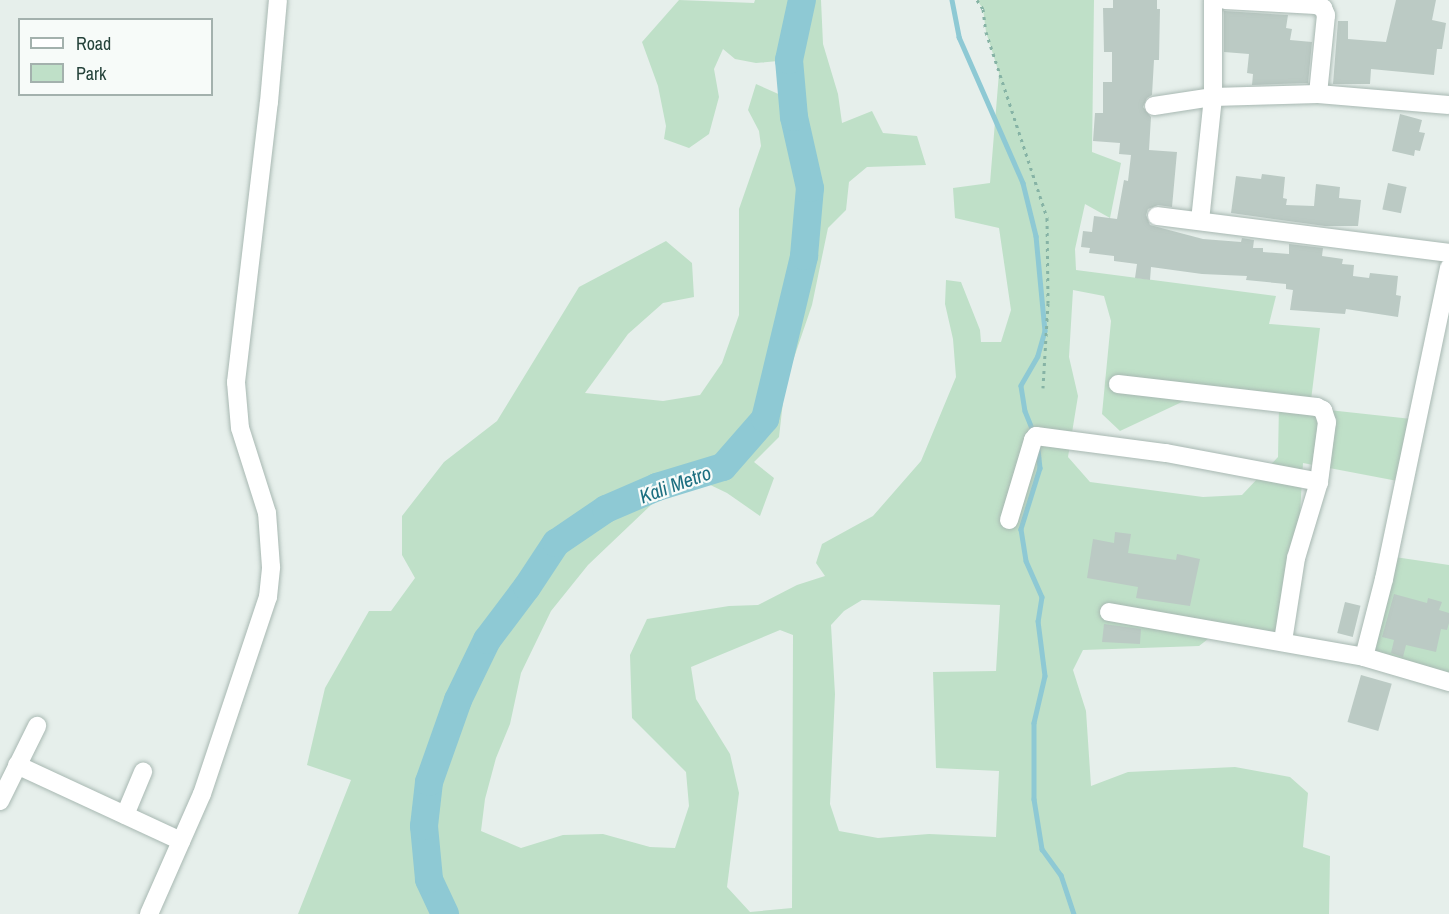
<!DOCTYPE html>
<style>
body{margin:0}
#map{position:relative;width:1449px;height:914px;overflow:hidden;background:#e6efeb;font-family:"Archivo Narrow",sans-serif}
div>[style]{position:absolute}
.green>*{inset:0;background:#bfe0c8}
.stream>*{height:4.5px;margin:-2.25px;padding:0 2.25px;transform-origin:2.25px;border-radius:2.25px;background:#8ec9d4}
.river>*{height:28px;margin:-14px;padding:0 14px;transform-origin:14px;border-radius:14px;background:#8ec9d4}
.building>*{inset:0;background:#bbcac4;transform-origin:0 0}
.path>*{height:3px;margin-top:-1.5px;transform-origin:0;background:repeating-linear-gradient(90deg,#86b3a5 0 3px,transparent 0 7.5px)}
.roads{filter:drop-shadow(0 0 2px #a8b8b2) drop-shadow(0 0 2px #a8b8b2)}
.minor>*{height:18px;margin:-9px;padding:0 9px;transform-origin:9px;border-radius:9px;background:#fff}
span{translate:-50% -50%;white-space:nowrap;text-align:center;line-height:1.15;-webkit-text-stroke:4.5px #f7fbf9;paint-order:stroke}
.water-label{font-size:20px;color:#1c6f80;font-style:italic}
.legend{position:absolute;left:18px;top:18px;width:195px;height:78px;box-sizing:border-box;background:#f7fbf9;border:2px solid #a3b1ad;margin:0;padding:8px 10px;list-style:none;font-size:18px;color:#24423a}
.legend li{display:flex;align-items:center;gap:12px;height:30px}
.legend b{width:30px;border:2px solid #a3b1ad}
</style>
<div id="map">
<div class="green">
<div style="clip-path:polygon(evenodd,679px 0,754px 3px,755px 0,821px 0,823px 44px,838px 94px,842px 123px,872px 111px,883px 133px,917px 136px,926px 165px,867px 167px,849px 182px,846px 210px,828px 228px,812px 305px,785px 384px,779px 437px,754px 462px,774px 478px,760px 516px,727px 493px,702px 481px,672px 485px,588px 565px,551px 611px,521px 673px,510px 724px,496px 758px,485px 799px,481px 831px,521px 848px,563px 835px,603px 834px,650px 847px,675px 848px,689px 806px,686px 772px,632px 718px,630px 655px,647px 619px,729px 606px,758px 605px,797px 585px,825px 576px,816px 563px,822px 544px,873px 516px,921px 461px,956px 377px,953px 339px,945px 304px,946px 280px,961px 282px,980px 330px,981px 342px,1001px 342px,1011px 310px,999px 228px,955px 218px,953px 188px,990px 183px,999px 73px,986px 32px,983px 9px,977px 0,1094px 0,1092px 152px,1121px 163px,1110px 218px,1085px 204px,1075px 249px,1076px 270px,1276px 296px,1269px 324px,1320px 328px,1310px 408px,1421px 420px,1408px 483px,1303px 463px,1300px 514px,1276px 646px,1217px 632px,1199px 646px,1083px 650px,1073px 670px,1086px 711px,1091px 786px,1128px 772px,1235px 767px,1290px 777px,1308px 793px,1303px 847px,1330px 856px,1329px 914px,298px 914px,351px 780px,307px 765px,325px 688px,369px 611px,391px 611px,415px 578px,402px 555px,402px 516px,444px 462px,497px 421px,579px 287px,666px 241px,692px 263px,694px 297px,663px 303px,628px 334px,585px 393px,663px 401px,700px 395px,722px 363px,739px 315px,739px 209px,761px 146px,759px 131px,748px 110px,756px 84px,792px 100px,789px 60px,756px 63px,735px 59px,723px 49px,714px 69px,719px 97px,709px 134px,689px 148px,664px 139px,666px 126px,658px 86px,642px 42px,679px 0,1073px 290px,1104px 296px,1111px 321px,1102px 414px,1120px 431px,1184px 401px,1279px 404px,1278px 457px,1242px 495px,1203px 497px,1090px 482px,1068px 457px,1078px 396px,1069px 357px,1073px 290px,679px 0,862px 600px,1000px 605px,996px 671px,933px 672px,936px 768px,999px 771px,996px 837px,929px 834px,878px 838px,839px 831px,830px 804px,835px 694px,831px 625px,844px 611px,862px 600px,679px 0,780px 630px,793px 635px,792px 908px,750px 912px,727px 887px,739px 793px,730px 754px,696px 699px,691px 667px,780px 630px)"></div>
<div style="clip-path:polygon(1388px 556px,1449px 565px,1449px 688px,1365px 665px)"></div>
</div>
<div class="stream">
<div style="left:952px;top:0;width:38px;rotate:79deg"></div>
<div style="left:959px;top:37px;width:159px;rotate:66.3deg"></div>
<div style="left:1023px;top:183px;width:55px;rotate:76.2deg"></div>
<div style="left:1036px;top:236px;width:95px;rotate:84.6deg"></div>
<div style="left:1045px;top:331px;width:26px;rotate:106deg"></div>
<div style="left:1038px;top:356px;width:34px;rotate:120deg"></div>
<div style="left:1021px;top:386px;width:25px;rotate:81deg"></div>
<div style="left:1025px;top:411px;width:24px;rotate:68deg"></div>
<div style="left:1038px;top:449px;width:19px;rotate:84deg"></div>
<div style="left:1040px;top:468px;width:64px;rotate:107.3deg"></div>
<div style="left:1021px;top:529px;width:32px;rotate:81deg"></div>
<div style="left:1026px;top:561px;width:39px;rotate:66deg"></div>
<div style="left:1042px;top:597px;width:24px;rotate:99deg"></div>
<div style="left:1038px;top:621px;width:55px;rotate:82.7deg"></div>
<div style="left:1045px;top:676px;width:48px;rotate:103.2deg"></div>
<div style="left:1034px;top:723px;width:76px;rotate:90deg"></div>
<div style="left:1034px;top:799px;width:51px;rotate:80.9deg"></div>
<div style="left:1042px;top:849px;width:32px;rotate:54deg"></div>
<div style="left:1061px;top:875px;width:41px;rotate:71.6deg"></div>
</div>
<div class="river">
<div style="left:445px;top:914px;width:38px;rotate:-115deg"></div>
<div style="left:429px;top:879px;width:53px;rotate:-95.4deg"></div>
<div style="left:424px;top:826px;width:44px;rotate:-83.5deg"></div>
<div style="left:429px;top:782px;width:87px;rotate:-70.5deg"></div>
<div style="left:458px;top:700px;width:67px;rotate:-64.2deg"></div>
<div style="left:487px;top:640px;width:66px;rotate:-53deg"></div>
<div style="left:527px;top:587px;width:53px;rotate:-56.6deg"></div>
<div style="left:556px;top:543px;width:60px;rotate:-34.2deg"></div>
<div style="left:606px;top:509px;width:56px;rotate:-23.3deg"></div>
<div style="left:657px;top:487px;width:69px;rotate:-16.9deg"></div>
<div style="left:723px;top:467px;width:64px;rotate:-48.8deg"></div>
<div style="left:765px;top:419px;width:168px;rotate:-76.5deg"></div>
<div style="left:804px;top:256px;width:68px;rotate:-85deg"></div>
<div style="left:810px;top:188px;width:73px;rotate:-102.7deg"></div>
<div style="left:794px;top:117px;width:57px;rotate:-95deg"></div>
<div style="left:789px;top:60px;width:61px;rotate:-77.8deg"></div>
</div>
<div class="building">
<div style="clip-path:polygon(1113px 0,1157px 0,1157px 9px,1160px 9px,1159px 60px,1154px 60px,1152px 95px,1147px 98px,1143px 107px,1151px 117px,1149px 150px,1177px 152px,1172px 207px,1158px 205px,1148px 209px,1146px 215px,1150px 225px,1203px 239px,1241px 242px,1242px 238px,1254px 240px,1253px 248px,1263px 248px,1263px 252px,1289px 254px,1289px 244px,1323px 248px,1322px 256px,1343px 259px,1342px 264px,1354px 265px,1353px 276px,1369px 278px,1370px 273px,1398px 276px,1396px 295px,1401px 296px,1398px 317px,1346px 309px,1345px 314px,1290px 310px,1293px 290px,1286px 289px,1286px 284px,1246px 280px,1247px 276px,1202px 274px,1151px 267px,1150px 280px,1135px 278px,1137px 264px,1114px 261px,1114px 256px,1089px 253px,1090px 248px,1081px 247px,1083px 231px,1092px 232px,1094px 216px,1117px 219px,1124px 180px,1128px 181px,1131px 155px,1119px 154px,1120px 143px,1093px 141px,1095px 113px,1103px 113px,1103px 82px,1112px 82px,1112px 52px,1104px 52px,1103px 8px,1113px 8px)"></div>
<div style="clip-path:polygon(1396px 0,1436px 0,1432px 20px,1446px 23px,1442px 49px,1437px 49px,1434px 75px,1371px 69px,1370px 84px,1333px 84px,1338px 21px,1348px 21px,1348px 39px,1386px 42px)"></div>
<div style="clip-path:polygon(1224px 11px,1288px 15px,1286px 28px,1292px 29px,1290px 40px,1312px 42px,1308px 83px,1252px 85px,1253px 74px,1247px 73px,1249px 54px,1224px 52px)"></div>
<div style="clip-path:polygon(1400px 114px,1422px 120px,1419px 132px,1425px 133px,1420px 151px,1415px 150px,1414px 156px,1392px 151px)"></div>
<div style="clip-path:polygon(1262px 174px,1285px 177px,1283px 198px,1287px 199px,1286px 205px,1314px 206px,1316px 184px,1340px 187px,1339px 198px,1361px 200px,1358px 226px,1325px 226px,1231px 213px,1236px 176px,1261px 179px)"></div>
<div style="left:1388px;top:183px;width:19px;height:27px;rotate:12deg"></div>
<div style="clip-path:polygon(1115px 532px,1131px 534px,1128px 553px,1176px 560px,1177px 554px,1200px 559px,1190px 606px,1136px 598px,1138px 587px,1087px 578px,1093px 539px,1114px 543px)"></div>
<div style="clip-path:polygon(1394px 594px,1427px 603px,1428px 598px,1442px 602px,1439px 610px,1449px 613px,1449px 623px,1447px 630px,1441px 629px,1436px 652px,1406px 645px,1403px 657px,1391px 653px,1394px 640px,1382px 637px)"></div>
<div style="left:1345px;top:602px;width:16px;height:32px;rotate:14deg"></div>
<div style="clip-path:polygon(1104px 624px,1141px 629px,1140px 644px,1102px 642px)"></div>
<div style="left:1361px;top:675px;width:32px;height:49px;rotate:16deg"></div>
</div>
<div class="path">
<div style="left:977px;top:0;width:11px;rotate:56deg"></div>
<div style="left:983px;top:9px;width:23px;rotate:83deg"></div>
<div style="left:986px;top:32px;width:196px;rotate:71.8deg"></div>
<div style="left:1047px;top:218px;width:85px;rotate:89.3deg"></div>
<div style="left:1048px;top:303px;width:85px;rotate:93.4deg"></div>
</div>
<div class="roads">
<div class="minor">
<div style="left:1225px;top:0;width:91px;rotate:3.1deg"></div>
<div style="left:1316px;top:5px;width:8px;rotate:23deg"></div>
<div style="left:1323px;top:8px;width:8px;rotate:67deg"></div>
<div style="left:1326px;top:15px;width:79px;rotate:95.8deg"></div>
<div style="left:1154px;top:106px;width:60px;rotate:-8.7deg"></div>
<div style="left:1213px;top:97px;width:105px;rotate:-1.6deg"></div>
<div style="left:1318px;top:94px;width:131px;rotate:4.8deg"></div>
<div style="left:1157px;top:216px;width:294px;rotate:7.2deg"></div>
<div style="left:1200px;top:221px;width:125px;rotate:-84deg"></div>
<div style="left:1213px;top:97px;width:97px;rotate:-90deg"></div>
<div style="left:1118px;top:384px;width:200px;rotate:6.6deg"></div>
<div style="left:1317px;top:407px;width:7px;rotate:27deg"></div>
<div style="left:1323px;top:410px;width:13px;rotate:72deg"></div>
<div style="left:1327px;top:422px;width:61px;rotate:97.6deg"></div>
<div style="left:1009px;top:520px;width:84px;rotate:-73.3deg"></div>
<div style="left:1033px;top:440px;width:5px;rotate:-53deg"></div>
<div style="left:1036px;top:436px;width:131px;rotate:7.5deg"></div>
<div style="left:1166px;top:453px;width:156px;rotate:10.7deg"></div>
<div style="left:1319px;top:482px;width:79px;rotate:106.8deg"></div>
<div style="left:1296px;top:558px;width:84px;rotate:98.9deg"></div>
<div style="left:1109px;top:612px;width:259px;rotate:10deg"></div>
<div style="left:1364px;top:657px;width:89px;rotate:16.4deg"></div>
<div style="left:1364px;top:657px;width:81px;rotate:-75.6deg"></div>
<div style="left:1384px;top:579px;width:318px;rotate:-78.2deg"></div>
<div style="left:17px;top:765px;width:181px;rotate:24.9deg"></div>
<div style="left:0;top:801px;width:84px;rotate:-63.7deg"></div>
<div style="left:125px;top:815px;width:47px;rotate:-67.3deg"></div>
<div style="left:149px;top:914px;width:131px;rotate:-66.2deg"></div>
<div style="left:202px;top:794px;width:208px;rotate:-71.5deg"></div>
<div style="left:268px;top:597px;width:30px;rotate:-84deg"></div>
<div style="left:271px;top:567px;width:54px;rotate:-94.2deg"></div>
<div style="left:267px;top:513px;width:89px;rotate:-107.6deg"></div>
<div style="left:240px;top:428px;width:46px;rotate:-95deg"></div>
<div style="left:236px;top:382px;width:282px;rotate:-83.3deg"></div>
<div style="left:269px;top:102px;width:102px;rotate:-85deg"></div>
</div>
</div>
<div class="water-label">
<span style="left:675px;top:484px;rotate:-20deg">Kali Metro</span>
</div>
<ul class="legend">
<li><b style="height:8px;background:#fff"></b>Road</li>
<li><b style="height:16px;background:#bfe0c8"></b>Park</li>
</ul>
</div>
